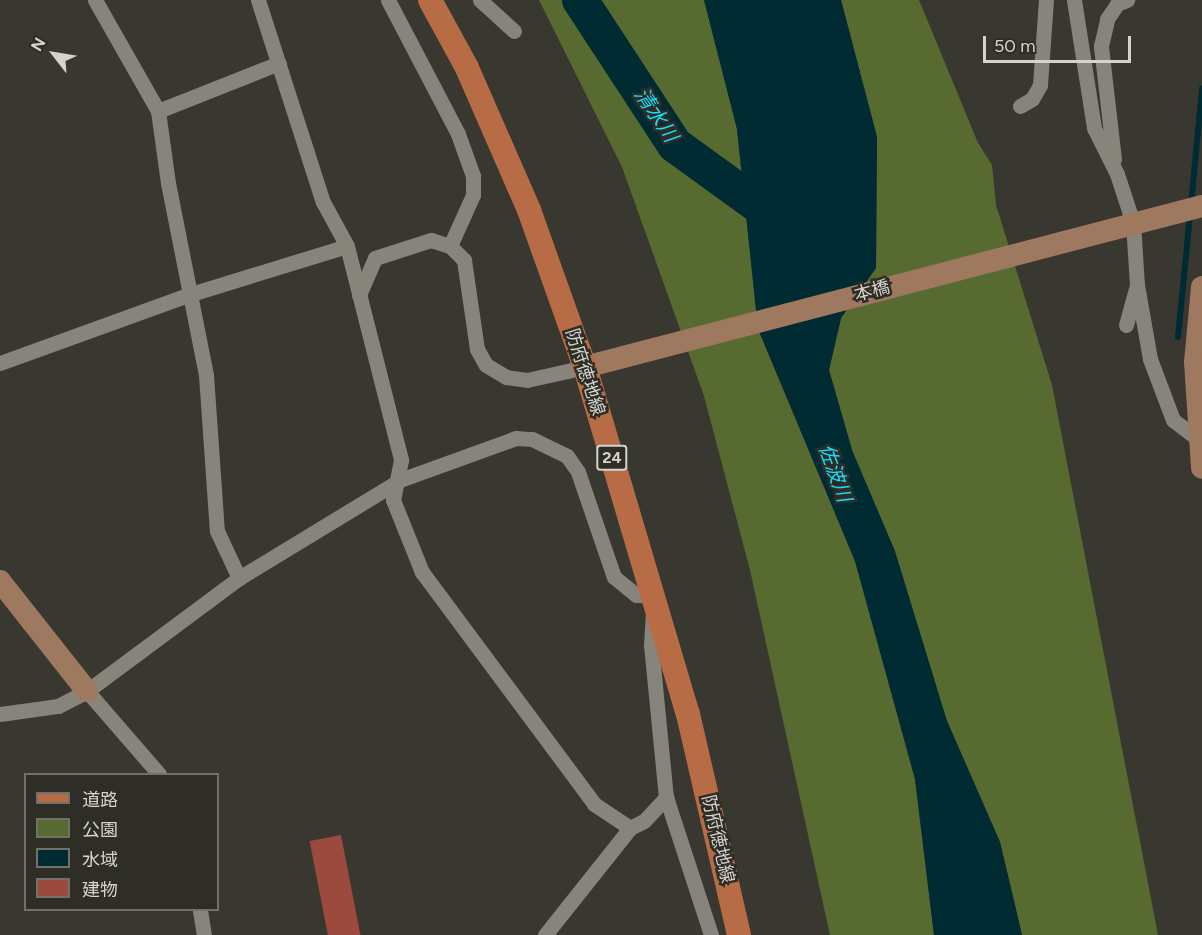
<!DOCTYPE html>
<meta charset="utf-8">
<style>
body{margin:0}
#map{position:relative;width:1202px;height:935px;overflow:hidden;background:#393830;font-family:Figtree,"Noto Sans JP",sans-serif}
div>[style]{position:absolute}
.green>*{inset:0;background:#576b31}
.water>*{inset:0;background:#012b32}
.stream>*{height:6px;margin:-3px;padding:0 3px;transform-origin:3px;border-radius:3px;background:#012b32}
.river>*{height:36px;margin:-18px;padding:0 18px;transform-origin:18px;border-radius:18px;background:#012b32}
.building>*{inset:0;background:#9c493e;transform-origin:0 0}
.street>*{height:15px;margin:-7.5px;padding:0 7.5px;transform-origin:7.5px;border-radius:7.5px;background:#86847b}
.secondary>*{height:22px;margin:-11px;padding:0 11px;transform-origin:11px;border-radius:11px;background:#9f7860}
.primary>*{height:24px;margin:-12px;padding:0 12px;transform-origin:12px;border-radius:12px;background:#b76c45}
span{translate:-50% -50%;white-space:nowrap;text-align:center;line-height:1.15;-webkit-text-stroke:5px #2f2e26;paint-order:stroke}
.shield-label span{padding:2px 4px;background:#2f2e26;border:2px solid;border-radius:4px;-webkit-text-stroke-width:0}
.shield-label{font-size:16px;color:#d4d3ce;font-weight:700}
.street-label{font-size:18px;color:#d4d3ce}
.water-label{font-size:20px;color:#14ddfd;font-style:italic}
.legend{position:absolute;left:24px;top:773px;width:195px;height:138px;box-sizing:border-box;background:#2f2e26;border:2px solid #717069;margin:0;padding:8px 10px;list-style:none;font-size:18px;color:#d4d3ce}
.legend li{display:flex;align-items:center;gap:12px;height:30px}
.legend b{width:30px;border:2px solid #717069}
.north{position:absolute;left:24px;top:24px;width:60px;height:60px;-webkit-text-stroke:4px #2f2e26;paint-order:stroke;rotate:301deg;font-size:16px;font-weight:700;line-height:24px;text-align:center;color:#d4d3ce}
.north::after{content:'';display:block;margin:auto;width:21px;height:27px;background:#d4d3ce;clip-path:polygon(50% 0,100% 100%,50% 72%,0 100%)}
.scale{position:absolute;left:983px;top:36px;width:148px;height:27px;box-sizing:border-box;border:3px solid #d4d3ce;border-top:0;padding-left:8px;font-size:18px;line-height:21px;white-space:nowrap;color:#d4d3ce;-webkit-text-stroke:4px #2f2e26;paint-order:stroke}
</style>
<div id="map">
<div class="green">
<div style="clip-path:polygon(539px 0,704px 0,737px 129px,758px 329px,855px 561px,915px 779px,934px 935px,830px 935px,750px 570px,704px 396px,622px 167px)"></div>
<div style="clip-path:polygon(841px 0,919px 0,978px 143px,992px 165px,996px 205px,1052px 385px,1158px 935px,1022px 935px,1000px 842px,947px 721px,852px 450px,829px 370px,841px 318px,876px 268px,877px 137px)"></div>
</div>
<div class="water">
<div style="clip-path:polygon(704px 0,841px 0,877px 137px,876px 268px,841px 318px,829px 370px,852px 450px,895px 551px,947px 721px,1000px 842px,1022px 935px,934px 935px,915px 779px,855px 561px,758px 329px,737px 129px)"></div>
</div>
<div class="stream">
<div style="left:1191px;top:205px;width:117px;rotate:-84.6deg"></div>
<div style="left:1178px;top:337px;width:123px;rotate:-84.4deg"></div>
</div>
<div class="river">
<div style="left:580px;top:0;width:173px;rotate:56.8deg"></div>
<div style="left:675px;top:145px;width:135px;rotate:35.9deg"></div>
</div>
<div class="building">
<div style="left:341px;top:835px;width:102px;height:32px;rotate:79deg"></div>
</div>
<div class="street">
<div style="left:95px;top:0;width:128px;rotate:60.4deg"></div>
<div style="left:158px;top:111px;width:73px;rotate:82.1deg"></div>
<div style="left:168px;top:183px;width:196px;rotate:78.8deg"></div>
<div style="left:206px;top:375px;width:156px;rotate:86deg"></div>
<div style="left:217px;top:531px;width:52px;rotate:64.9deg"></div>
<div style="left:258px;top:0;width:212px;rotate:72.2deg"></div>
<div style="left:323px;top:202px;width:50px;rotate:61.4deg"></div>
<div style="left:347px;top:246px;width:221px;rotate:75.8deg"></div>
<div style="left:401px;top:460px;width:41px;rotate:101.3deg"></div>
<div style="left:393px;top:500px;width:78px;rotate:68.1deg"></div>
<div style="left:422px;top:572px;width:289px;rotate:53.4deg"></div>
<div style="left:594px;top:804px;width:43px;rotate:33.7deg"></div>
<div style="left:388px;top:0;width:151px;rotate:62.4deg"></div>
<div style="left:458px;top:134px;width:45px;rotate:70.3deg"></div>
<div style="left:473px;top:176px;width:19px;rotate:90deg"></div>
<div style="left:473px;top:195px;width:56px;rotate:114.3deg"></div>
<div style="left:480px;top:0;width:46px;rotate:42.4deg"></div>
<div style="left:1074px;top:0;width:130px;rotate:81.1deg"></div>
<div style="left:1094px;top:128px;width:51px;rotate:63.4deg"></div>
<div style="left:1117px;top:174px;width:52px;rotate:71.9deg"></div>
<div style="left:1133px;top:223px;width:62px;rotate:86.3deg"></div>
<div style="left:1137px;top:285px;width:75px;rotate:80deg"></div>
<div style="left:1150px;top:359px;width:65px;rotate:69.3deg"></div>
<div style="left:1173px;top:420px;width:31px;rotate:37deg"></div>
<div style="left:1198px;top:439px;width:6px;rotate:-51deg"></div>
<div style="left:1020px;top:106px;width:14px;rotate:-30deg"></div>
<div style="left:1032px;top:99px;width:16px;rotate:-60deg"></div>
<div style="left:1040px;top:85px;width:85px;rotate:-86deg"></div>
<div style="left:158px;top:111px;width:130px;rotate:-21.6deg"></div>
<div style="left:1114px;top:159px;width:114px;rotate:-96.6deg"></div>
<div style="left:1101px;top:46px;width:28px;rotate:-77deg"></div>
<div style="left:1107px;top:19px;width:18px;rotate:-56deg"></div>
<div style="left:1117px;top:4px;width:11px;rotate:-22deg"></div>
<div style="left:359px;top:295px;width:40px;rotate:-66.6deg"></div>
<div style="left:375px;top:258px;width:59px;rotate:-17.8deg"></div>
<div style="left:431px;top:240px;width:20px;rotate:18deg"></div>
<div style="left:450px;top:246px;width:20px;rotate:45deg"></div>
<div style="left:464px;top:260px;width:90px;rotate:81.7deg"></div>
<div style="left:477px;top:349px;width:18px;rotate:61deg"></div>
<div style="left:486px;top:365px;width:23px;rotate:31deg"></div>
<div style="left:506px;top:377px;width:21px;rotate:8deg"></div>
<div style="left:527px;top:380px;width:59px;rotate:-12.6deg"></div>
<div style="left:1126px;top:325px;width:41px;rotate:-74.6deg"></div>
<div style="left:0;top:363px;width:203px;rotate:-19.9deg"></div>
<div style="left:191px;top:294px;width:163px;rotate:-17.1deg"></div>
<div style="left:87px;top:691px;width:110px;rotate:49.1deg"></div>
<div style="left:0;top:714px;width:59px;rotate:-7.9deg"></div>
<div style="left:58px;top:706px;width:33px;rotate:-27deg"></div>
<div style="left:87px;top:691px;width:189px;rotate:-36.6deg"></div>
<div style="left:239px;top:578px;width:188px;rotate:-31.3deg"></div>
<div style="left:400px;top:480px;width:123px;rotate:-19.9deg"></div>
<div style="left:516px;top:438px;width:16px;rotate:4deg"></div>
<div style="left:532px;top:439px;width:39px;rotate:26deg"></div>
<div style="left:567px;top:456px;width:19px;rotate:55deg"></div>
<div style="left:578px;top:472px;width:111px;rotate:71.1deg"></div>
<div style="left:614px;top:577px;width:28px;rotate:39deg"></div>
<div style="left:636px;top:595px;width:18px"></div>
<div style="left:654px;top:595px;width:50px;rotate:93.4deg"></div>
<div style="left:651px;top:645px;width:153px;rotate:84.4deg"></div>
<div style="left:666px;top:797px;width:145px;rotate:71.9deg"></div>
<div style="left:200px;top:910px;width:25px;rotate:81deg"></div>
<div style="left:545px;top:935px;width:137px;rotate:-51.5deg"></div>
<div style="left:630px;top:828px;width:16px;rotate:-27deg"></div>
<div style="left:644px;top:821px;width:33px;rotate:-47deg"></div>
</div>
<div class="secondary">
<div style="left:1202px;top:287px;width:75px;rotate:95.3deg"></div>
<div style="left:1195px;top:362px;width:106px;rotate:86.2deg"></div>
<div style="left:585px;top:367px;width:638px;rotate:-14.62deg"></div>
<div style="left:0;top:581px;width:140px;rotate:51.7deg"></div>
</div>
<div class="primary">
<div style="left:430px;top:0;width:77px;rotate:61.4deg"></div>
<div style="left:467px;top:68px;width:155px;rotate:66.4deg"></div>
<div style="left:529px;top:210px;width:167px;rotate:70.4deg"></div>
<div style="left:585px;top:367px;width:362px;rotate:73.5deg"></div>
<div style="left:688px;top:714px;width:227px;rotate:77deg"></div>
</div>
<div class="shield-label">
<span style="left:612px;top:458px">24</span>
</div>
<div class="street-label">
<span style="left:872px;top:291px;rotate:-15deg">本橋</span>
<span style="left:585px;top:372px;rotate:72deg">防府徳地線</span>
<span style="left:718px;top:839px;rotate:77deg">防府徳地線</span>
</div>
<div class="water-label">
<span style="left:656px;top:115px;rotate:56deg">清水川</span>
<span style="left:835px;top:473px;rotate:70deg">佐波川</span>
</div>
<ul class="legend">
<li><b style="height:8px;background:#b76c45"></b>道路</li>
<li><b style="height:16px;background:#576b31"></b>公園</li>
<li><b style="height:16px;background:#012b32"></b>水域</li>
<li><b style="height:16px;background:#9c493e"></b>建物</li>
</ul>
<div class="north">N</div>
<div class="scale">50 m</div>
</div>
